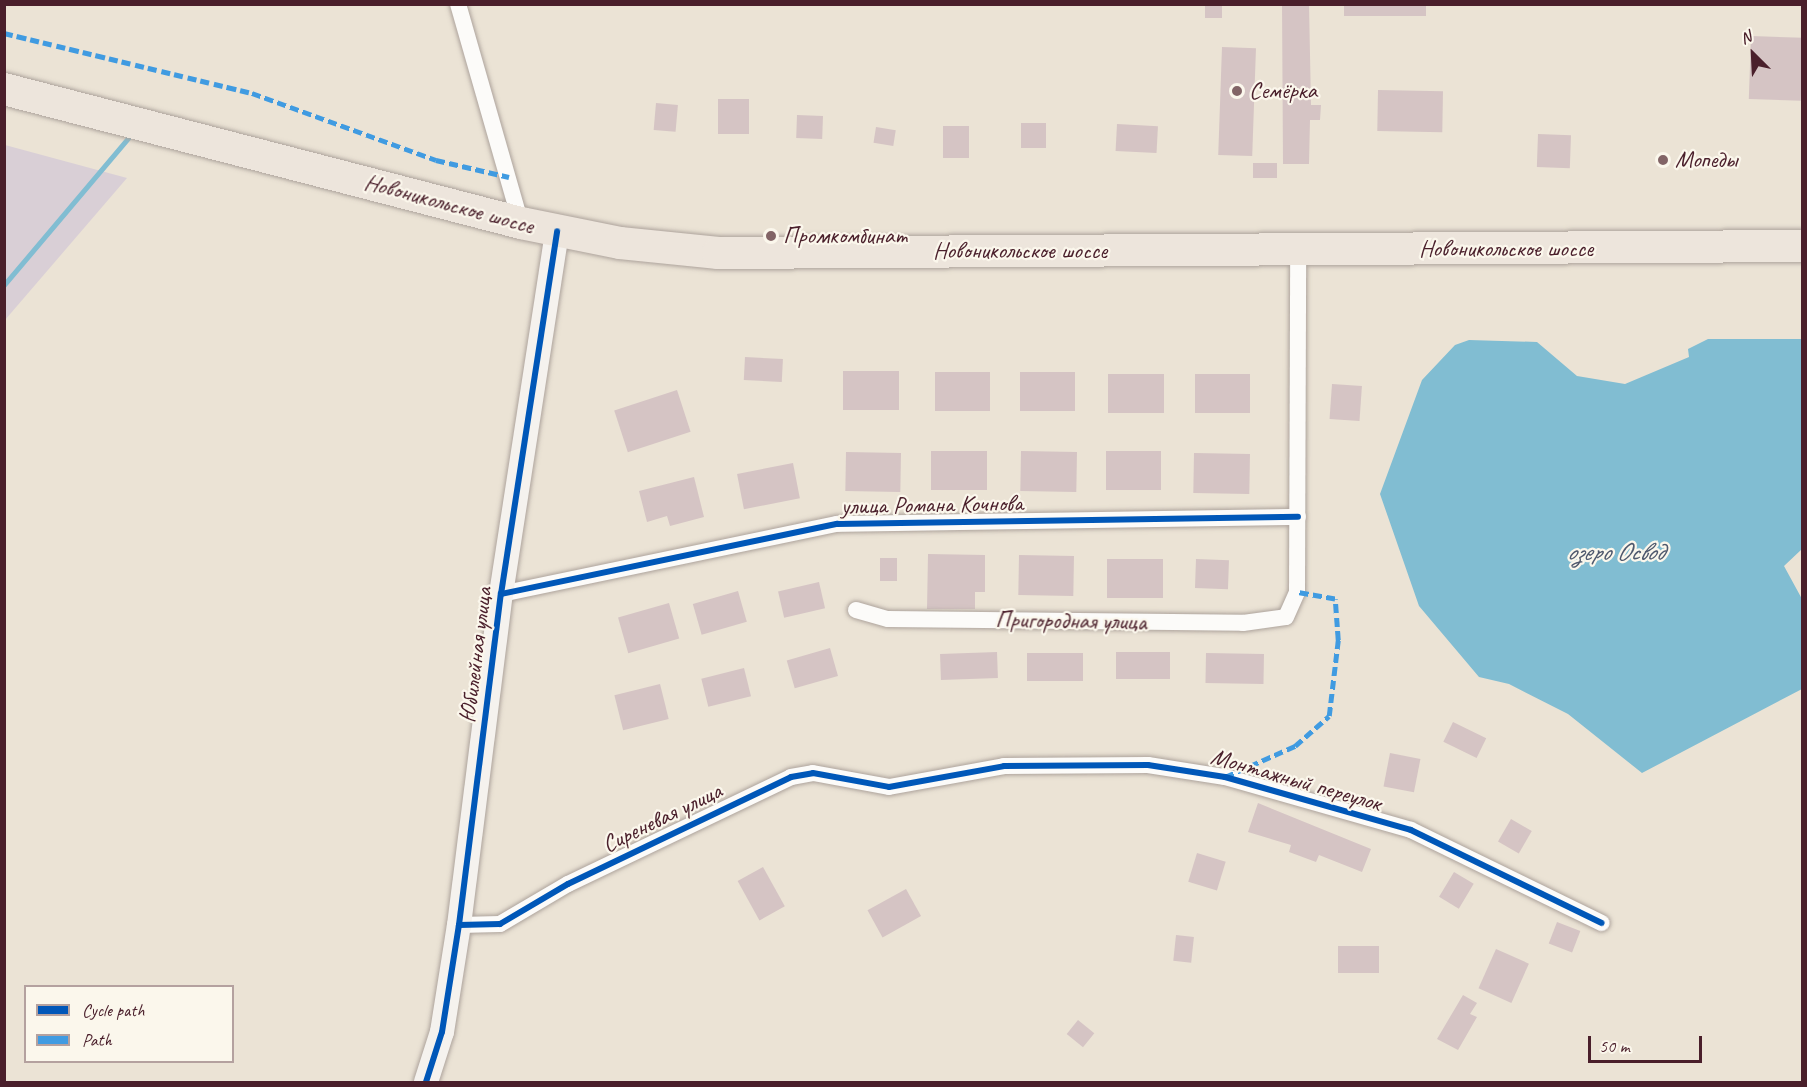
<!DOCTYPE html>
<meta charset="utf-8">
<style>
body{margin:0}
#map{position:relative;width:1807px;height:1087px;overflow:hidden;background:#ebe3d5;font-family:Caveat,sans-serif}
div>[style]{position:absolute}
.industrial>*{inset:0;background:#d9cfd6}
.water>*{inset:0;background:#81bdd2}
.stream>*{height:4.5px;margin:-2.25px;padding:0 2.25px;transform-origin:2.25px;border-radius:2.25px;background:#81bdd2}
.building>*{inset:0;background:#d5c4c4;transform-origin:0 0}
.roads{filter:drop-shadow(0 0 2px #ada39c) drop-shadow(0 0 2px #ada39c)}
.street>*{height:16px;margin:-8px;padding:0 8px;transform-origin:8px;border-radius:8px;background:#fcfbf9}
.secondary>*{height:24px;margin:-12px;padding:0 12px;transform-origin:12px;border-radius:12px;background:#f5f2ee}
.highway>*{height:32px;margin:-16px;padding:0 16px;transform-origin:16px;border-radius:16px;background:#ede5dc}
.quiet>*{height:4.5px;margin-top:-2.25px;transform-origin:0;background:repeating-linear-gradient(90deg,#409be1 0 9px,transparent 0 13.5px)}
.cycleway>*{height:6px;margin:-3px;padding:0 3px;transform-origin:3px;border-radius:3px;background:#0057b8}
.dots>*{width:16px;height:16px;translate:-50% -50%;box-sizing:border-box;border:3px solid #fbf7ec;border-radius:50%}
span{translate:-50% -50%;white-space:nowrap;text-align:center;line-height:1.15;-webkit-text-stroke:4.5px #fbf7ec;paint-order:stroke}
.poi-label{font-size:24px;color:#4a1f2b}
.left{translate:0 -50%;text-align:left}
.street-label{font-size:24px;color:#4a1f2b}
.water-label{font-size:26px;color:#4e586d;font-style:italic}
.frame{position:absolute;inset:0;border:6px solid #4a1f2b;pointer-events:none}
.legend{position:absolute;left:24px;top:985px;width:210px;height:78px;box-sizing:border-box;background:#fbf7ec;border:2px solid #b4a19f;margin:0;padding:8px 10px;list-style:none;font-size:18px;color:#4a1f2b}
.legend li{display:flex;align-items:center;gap:12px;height:30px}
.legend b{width:30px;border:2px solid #b4a19f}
.north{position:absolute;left:1723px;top:24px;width:60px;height:60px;-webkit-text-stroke:4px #fbf7ec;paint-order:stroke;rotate:336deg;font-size:16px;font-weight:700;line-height:24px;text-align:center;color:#4a1f2b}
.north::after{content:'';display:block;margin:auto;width:21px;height:27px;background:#4a1f2b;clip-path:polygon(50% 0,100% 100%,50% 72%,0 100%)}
.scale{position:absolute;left:1588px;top:1036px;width:114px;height:27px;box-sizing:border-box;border:3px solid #4a1f2b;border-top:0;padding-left:8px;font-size:18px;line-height:21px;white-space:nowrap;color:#4a1f2b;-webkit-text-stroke:4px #fbf7ec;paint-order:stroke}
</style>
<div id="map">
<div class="industrial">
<div style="clip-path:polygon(5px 145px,127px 178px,5px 320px,4px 145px)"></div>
</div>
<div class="water">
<div style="clip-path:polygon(1708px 339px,1802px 339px,1802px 549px,1784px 566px,1802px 599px,1802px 689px,1642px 773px,1568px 714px,1509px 684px,1479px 677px,1419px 606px,1380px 494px,1422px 380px,1455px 345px,1469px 340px,1537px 342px,1577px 376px,1625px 384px,1689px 357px,1688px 349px)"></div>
</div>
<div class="stream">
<div style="left:4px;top:285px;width:194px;rotate:-49.8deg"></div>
</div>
<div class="building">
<div style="left:1205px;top:4px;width:17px;height:14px"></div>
<div style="clip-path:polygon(1282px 4px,1309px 4px,1311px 105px,1321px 105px,1320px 120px,1310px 120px,1309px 164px,1283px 164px)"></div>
<div style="left:1344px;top:4px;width:82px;height:12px"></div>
<div style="left:1751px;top:36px;width:52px;height:63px;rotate:2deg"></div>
<div style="left:1222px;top:47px;width:34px;height:108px;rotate:2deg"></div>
<div style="left:1378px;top:90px;width:65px;height:41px;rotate:1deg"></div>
<div style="left:718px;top:99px;width:31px;height:35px"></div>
<div style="left:656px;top:103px;width:22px;height:27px;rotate:5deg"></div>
<div style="left:797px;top:115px;width:26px;height:23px;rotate:2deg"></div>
<div style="left:1021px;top:123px;width:25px;height:25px"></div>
<div style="left:1117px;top:124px;width:41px;height:27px;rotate:3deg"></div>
<div style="left:943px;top:126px;width:26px;height:32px"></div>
<div style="left:876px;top:127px;width:20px;height:16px;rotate:9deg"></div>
<div style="left:1538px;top:134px;width:33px;height:33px;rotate:2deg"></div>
<div style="left:1277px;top:163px;width:15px;height:24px;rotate:90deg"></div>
<div style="left:745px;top:357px;width:38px;height:23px;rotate:3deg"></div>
<div style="left:843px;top:371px;width:56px;height:39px"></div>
<div style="left:935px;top:372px;width:55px;height:39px"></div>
<div style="left:1020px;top:372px;width:55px;height:39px"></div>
<div style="left:1108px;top:374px;width:56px;height:39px"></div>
<div style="left:1195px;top:374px;width:55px;height:39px"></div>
<div style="left:1332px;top:384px;width:30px;height:35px;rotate:4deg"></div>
<div style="left:677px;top:390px;width:44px;height:66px;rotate:72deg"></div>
<div style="left:931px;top:451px;width:56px;height:39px"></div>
<div style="left:1021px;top:451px;width:56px;height:40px;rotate:1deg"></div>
<div style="left:1106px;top:451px;width:55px;height:39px"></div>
<div style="left:846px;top:452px;width:55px;height:39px;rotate:1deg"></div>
<div style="left:1194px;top:453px;width:56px;height:40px;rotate:1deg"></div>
<div style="left:793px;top:463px;width:36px;height:57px;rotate:79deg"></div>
<div style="clip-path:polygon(694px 477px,704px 517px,670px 526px,667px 516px,647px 522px,639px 491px)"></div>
<div style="clip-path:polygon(928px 554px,985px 555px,985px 592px,975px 592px,975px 609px,927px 609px)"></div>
<div style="left:1019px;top:555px;width:55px;height:40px;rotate:1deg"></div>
<div style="left:880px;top:558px;width:17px;height:23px"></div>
<div style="left:1107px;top:559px;width:56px;height:39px"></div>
<div style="left:1196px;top:559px;width:33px;height:29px;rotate:2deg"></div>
<div style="left:819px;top:582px;width:27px;height:42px;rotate:77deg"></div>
<div style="left:738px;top:591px;width:32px;height:47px;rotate:74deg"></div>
<div style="left:669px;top:603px;width:37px;height:53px;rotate:74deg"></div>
<div style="left:830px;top:648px;width:29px;height:45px;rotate:74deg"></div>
<div style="left:997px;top:652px;width:26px;height:57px;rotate:88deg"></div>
<div style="left:1170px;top:652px;width:27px;height:54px;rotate:90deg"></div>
<div style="left:1083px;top:653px;width:28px;height:56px;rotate:90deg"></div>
<div style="left:1206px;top:653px;width:58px;height:30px;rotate:1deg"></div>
<div style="left:744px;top:668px;width:29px;height:44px;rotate:76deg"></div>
<div style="left:660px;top:684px;width:36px;height:47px;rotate:76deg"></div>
<div style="left:1453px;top:722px;width:37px;height:22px;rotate:26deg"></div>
<div style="left:1390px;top:753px;width:31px;height:34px;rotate:11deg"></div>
<div style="clip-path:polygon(1258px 803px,1371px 849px,1362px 872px,1319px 855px,1316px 862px,1289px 852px,1291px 845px,1248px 832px)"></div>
<div style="left:1511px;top:819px;width:24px;height:26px;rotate:30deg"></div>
<div style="left:1197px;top:853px;width:30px;height:30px;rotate:17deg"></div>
<div style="left:763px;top:867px;width:45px;height:29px;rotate:61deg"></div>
<div style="left:1454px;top:872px;width:23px;height:29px;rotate:31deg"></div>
<div style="left:906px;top:889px;width:31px;height:44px;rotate:61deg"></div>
<div style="left:1557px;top:922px;width:25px;height:23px;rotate:21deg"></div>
<div style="left:1176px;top:935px;width:18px;height:26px;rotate:6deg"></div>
<div style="left:1338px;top:946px;width:41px;height:27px"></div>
<div style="left:1496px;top:949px;width:36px;height:43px;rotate:24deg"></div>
<div style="clip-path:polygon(1463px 995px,1477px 1003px,1470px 1014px,1477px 1017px,1458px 1050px,1437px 1039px)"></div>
<div style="left:1078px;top:1020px;width:21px;height:18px;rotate:39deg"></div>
</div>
<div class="roads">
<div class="street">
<div style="left:458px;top:4px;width:228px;rotate:74deg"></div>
<div style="left:501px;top:594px;width:343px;rotate:-11.8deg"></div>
<div style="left:837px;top:524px;width:461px;rotate:-0.9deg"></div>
<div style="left:856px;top:610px;width:33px;rotate:16deg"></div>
<div style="left:888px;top:619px;width:355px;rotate:0.6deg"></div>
<div style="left:1243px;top:623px;width:43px;rotate:-7.9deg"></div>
<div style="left:1286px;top:617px;width:27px;rotate:-66deg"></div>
<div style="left:1297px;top:592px;width:342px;rotate:-89.8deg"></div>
<div style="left:459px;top:925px;width:41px;rotate:-1.4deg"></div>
<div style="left:500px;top:924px;width:79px;rotate:-30.5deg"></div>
<div style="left:568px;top:884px;width:247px;rotate:-25.6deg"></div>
<div style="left:791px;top:777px;width:22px;rotate:-10deg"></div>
<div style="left:813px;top:773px;width:77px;rotate:10.4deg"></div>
<div style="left:889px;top:787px;width:117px;rotate:-10.3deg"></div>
<div style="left:1004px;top:766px;width:144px;rotate:-0.4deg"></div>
<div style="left:1148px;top:765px;width:78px;rotate:8.9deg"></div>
<div style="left:1225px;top:777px;width:193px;rotate:15.9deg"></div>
<div style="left:1411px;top:830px;width:212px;rotate:26deg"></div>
</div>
<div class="secondary">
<div style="left:426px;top:1082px;width:52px;rotate:-72.3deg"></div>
<div style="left:442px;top:1032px;width:108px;rotate:-81deg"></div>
<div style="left:459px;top:925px;width:334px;rotate:-82.8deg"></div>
<div style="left:501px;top:594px;width:367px;rotate:-81.2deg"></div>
</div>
<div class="highway">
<div style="left:4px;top:89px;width:534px;rotate:14.53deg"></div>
<div style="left:521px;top:223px;width:101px;rotate:11.4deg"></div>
<div style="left:620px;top:243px;width:99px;rotate:5.8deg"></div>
<div style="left:718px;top:253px;width:1084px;rotate:-0.37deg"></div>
</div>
</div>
<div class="quiet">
<div style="left:4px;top:33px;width:255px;rotate:13.6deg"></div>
<div style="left:252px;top:93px;width:196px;rotate:20deg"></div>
<div style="left:436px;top:160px;width:75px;rotate:13.1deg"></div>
<div style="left:1225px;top:777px;width:77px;rotate:-23.9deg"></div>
<div style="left:1295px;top:746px;width:45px;rotate:-41.4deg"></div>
<div style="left:1329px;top:716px;width:77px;rotate:-83.2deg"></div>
<div style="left:1338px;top:640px;width:41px;rotate:-94.2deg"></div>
<div style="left:1335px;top:599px;width:39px;rotate:-170deg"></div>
</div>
<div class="cycleway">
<div style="left:501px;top:594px;width:343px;rotate:-11.8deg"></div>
<div style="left:837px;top:524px;width:461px;rotate:-0.9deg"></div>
<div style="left:459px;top:925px;width:41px;rotate:-1.4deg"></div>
<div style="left:500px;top:924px;width:79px;rotate:-30.5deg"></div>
<div style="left:568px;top:884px;width:247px;rotate:-25.6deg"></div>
<div style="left:791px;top:777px;width:22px;rotate:-10deg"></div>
<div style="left:813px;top:773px;width:77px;rotate:10.4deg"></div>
<div style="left:889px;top:787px;width:117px;rotate:-10.3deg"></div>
<div style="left:1004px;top:766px;width:144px;rotate:-0.4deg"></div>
<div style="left:1148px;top:765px;width:78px;rotate:8.9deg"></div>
<div style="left:1225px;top:777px;width:193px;rotate:15.9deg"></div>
<div style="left:1411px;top:830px;width:212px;rotate:26deg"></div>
<div style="left:426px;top:1082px;width:52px;rotate:-72.3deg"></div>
<div style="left:442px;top:1032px;width:108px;rotate:-81deg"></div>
<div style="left:459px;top:925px;width:334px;rotate:-82.8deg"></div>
<div style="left:501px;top:594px;width:367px;rotate:-81.2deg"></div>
</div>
<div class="dots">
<div style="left:1237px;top:91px;background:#826466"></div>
<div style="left:1663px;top:160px;background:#826466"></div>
<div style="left:771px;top:236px;background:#826466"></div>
</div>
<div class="poi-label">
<span class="left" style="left:1249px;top:91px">Семёрка</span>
<span class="left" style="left:1675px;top:160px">Мопеды</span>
<span class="left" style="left:783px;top:236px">Промкомбинат</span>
</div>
<div class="street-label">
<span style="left:449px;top:204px;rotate:15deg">Новоникольское шоссе</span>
<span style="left:1506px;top:249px">Новоникольское шоссе</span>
<span style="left:1020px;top:251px">Новоникольское шоссе</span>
<span style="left:932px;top:505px;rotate:-1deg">улица Романа Кочнова</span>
<span style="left:1071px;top:621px;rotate:1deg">Пригородная улица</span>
<span style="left:476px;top:655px;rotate:-83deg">Юбилейная улица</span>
<span style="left:1296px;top:780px;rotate:16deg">Монтажный переулок</span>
<span style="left:662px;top:818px;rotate:-26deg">Сиреневая улица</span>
</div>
<div class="water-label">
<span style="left:1615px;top:552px">озеро Освод</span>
</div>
<div class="frame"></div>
<ul class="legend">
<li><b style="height:8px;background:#0057b8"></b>Cycle path</li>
<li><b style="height:8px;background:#409be1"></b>Path</li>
</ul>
<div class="north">N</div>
<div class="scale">50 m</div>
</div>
